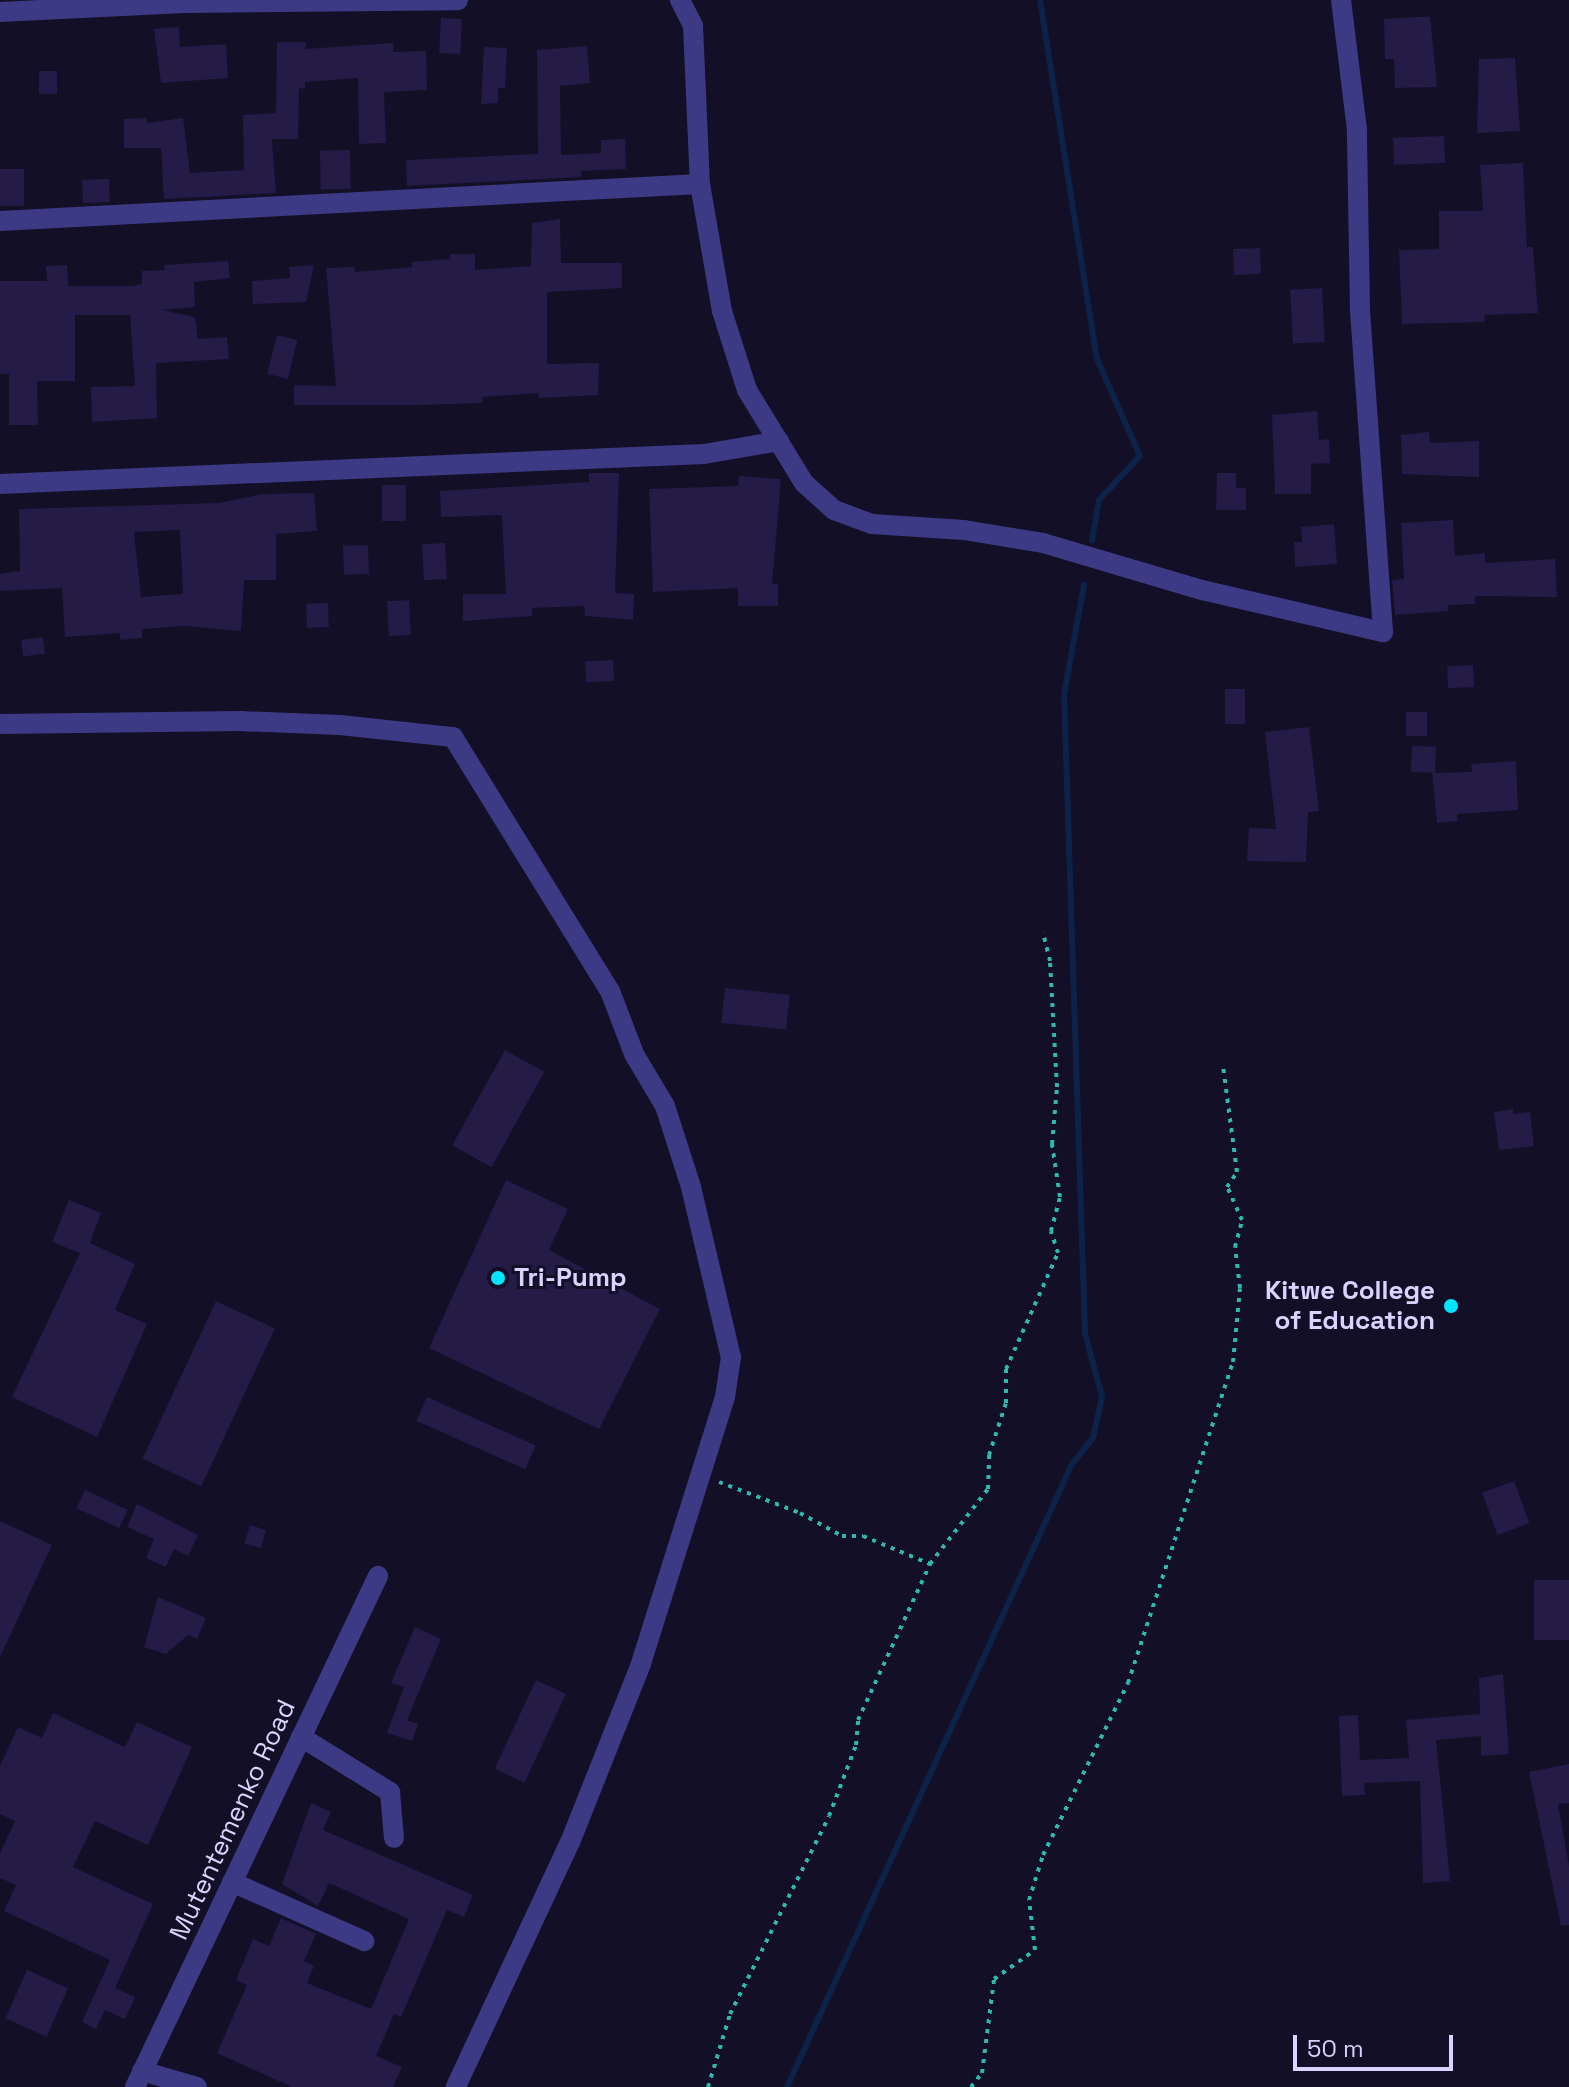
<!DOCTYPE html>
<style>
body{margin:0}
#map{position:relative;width:1569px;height:2087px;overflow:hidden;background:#130f26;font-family:"Space Grotesk",sans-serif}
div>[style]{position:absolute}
.stream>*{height:6px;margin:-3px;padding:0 3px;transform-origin:3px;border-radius:3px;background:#0c2248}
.building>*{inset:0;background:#241b47;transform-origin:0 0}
.path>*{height:4px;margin-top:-2px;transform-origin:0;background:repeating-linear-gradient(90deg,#2fb8b0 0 4px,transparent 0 10px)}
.minor>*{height:20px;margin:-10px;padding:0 10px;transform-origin:10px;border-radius:10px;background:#3d3a85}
.dots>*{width:22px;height:22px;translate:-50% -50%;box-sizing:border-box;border:4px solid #130f26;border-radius:50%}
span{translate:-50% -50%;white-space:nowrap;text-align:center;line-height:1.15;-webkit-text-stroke:6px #130f26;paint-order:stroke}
.poi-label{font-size:26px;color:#d9d4ff;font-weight:700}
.left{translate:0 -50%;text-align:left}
.right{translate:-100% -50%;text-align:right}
.street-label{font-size:26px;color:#d9d4ff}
.scale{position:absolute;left:1293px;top:2035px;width:160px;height:36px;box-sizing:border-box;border:4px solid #d9d4ff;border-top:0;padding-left:10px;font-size:24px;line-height:28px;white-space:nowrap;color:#d9d4ff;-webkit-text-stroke:6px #130f26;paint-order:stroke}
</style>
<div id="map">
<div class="stream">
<div style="left:1040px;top:0;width:363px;rotate:81deg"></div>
<div style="left:1097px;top:359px;width:106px;rotate:66.1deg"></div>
<div style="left:1140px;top:456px;width:60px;rotate:133deg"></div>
<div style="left:1099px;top:500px;width:41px;rotate:99.9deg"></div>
<div style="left:787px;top:2087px;width:685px;rotate:-65.42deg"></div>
<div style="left:1072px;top:1464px;width:33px;rotate:-51deg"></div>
<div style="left:1093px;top:1438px;width:42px;rotate:-77.6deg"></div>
<div style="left:1102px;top:1397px;width:66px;rotate:-104.9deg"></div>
<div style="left:1085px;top:1333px;width:639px;rotate:-91.88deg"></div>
<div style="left:1064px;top:694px;width:111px;rotate:-79.6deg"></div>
</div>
<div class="building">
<div style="clip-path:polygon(1417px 17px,1430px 17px,1437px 87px,1395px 88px,1394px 59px,1385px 59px,1384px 19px)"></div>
<div style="left:441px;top:18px;width:21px;height:35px;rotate:3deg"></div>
<div style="clip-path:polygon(179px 27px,180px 47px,226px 44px,228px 78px,161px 83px,154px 29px)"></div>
<div style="clip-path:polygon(277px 42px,306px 42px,305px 49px,393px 43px,393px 52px,426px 51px,427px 90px,384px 92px,386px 143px,359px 144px,358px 78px,305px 82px,305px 89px,299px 88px,298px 139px,272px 139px,276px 193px,164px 199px,161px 148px,124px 148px,124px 119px,147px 118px,147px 123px,183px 118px,190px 173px,244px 170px,243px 115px,276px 113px)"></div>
<div style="clip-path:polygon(587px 46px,590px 83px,560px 86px,561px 155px,601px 153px,601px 140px,625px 139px,626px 169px,581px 171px,581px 177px,407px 186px,406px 160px,538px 154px,537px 50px)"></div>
<div style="clip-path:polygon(484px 47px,507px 48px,505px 88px,498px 88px,498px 103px,481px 104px)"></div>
<div style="clip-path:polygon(1515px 58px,1520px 131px,1477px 133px,1479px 59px)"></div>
<div style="left:39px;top:71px;width:18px;height:23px"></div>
<div style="left:1444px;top:136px;width:27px;height:51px;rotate:88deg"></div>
<div style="left:350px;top:150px;width:39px;height:30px;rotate:89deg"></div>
<div style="clip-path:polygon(1523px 163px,1527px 247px,1533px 247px,1538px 313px,1484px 315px,1485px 322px,1402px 324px,1399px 250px,1439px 249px,1439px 211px,1483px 211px,1480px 165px)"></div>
<div style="left:24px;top:169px;width:37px;height:24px;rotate:90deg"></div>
<div style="left:109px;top:179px;width:23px;height:27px;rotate:88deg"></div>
<div style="clip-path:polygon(560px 219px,561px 263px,622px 263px,622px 288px,547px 292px,547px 364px,599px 363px,598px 395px,539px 398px,538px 393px,483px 397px,482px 403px,415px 405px,294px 405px,294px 385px,336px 386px,326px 268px,354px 267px,355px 272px,412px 267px,411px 262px,450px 259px,450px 254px,475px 254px,475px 270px,531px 266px,532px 223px)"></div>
<div style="left:1260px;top:248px;width:26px;height:27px;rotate:88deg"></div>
<div style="clip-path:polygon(228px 261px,230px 278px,194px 282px,195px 307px,162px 310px,195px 317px,198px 339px,227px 337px,229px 359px,156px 363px,157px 418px,92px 422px,91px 387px,135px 386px,130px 315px,75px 315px,75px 381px,37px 381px,38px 425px,9px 425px,9px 374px,0 374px,0 281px,47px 281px,46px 266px,67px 265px,68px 286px,131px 286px,142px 284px,142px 271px,165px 270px,164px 265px)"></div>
<div style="clip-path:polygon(314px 265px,306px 302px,253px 304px,252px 281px,290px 278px,289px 267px)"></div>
<div style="left:1322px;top:288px;width:54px;height:32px;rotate:87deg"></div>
<div style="left:277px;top:335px;width:21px;height:40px;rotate:14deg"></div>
<div style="clip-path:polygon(1317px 411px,1319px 440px,1329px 439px,1330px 463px,1311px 464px,1311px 494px,1275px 494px,1272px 415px)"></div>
<div style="clip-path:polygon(1429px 432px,1430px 443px,1479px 441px,1479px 477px,1402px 474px,1401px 435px)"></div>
<div style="clip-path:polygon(589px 473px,619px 473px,615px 593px,634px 594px,633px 620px,585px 616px,584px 606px,532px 608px,532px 616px,463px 621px,463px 594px,506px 594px,502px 515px,441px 517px,440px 491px,589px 482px)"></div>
<div style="clip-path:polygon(1217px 473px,1236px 473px,1236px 488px,1246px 488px,1246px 510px,1216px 510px)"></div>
<div style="clip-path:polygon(739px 476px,781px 479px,772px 584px,778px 584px,778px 606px,738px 606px,738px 588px,653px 592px,649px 489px,738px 486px)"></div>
<div style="left:382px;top:485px;width:24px;height:36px"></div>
<div style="clip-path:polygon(evenodd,314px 493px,317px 531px,276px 534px,276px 580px,244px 580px,241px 631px,185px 626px,142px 629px,142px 638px,120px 640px,120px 633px,65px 637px,62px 588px,0 591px,0 574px,20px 571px,19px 509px,219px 503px,263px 494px,314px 493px,180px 530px,183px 594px,141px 597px,134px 532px,180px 530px)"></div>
<div style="clip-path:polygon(1453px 520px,1455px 556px,1485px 553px,1485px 563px,1555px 559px,1557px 597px,1475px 596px,1475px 604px,1448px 605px,1448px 611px,1395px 615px,1392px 580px,1404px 579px,1401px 523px)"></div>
<div style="clip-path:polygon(1334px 524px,1337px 564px,1295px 567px,1294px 542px,1302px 542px,1301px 527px)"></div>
<div style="left:445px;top:543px;width:36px;height:23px;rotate:87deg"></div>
<div style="left:368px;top:545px;width:29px;height:25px;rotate:88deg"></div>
<div style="left:409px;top:600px;width:35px;height:22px;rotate:87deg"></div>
<div style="left:328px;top:603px;width:24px;height:22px;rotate:88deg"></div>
<div style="left:43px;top:637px;width:17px;height:22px;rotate:83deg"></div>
<div style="left:613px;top:660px;width:21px;height:28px;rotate:87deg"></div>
<div style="left:1473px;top:665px;width:22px;height:26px;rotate:87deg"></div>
<div style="left:1225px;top:689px;width:20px;height:35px"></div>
<div style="left:1427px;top:712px;width:24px;height:21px;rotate:90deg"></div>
<div style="clip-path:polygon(1309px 727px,1319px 811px,1308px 812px,1306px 862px,1247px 861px,1249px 828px,1276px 829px,1265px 732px)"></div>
<div style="left:1412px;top:746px;width:24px;height:26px;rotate:2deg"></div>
<div style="clip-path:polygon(1516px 761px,1518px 810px,1457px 814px,1458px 821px,1437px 823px,1432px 773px,1472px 772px,1471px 764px)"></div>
<div style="left:725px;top:988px;width:65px;height:35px;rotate:6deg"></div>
<div style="left:505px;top:1050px;width:45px;height:109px;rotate:29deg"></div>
<div style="clip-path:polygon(1513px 1109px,1513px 1114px,1530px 1112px,1534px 1146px,1499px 1150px,1494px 1112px)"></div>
<div style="clip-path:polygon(506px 1180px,568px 1209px,549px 1250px,660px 1309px,599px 1429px,429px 1348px)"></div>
<div style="clip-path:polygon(69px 1200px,101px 1213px,90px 1243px,135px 1264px,115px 1310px,147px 1324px,97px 1437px,12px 1397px,80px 1253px,52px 1242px)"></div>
<div style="left:216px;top:1301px;width:65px;height:174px;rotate:25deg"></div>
<div style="left:427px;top:1397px;width:119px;height:26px;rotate:24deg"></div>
<div style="left:1514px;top:1481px;width:45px;height:34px;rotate:70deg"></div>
<div style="left:85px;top:1490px;width:47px;height:20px;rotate:25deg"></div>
<div style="clip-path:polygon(137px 1504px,198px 1535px,188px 1556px,174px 1549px,166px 1567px,146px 1558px,154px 1539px,127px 1527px)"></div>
<div style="clip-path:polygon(0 1521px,52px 1545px,0 1657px)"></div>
<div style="left:250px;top:1525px;width:17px;height:19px;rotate:17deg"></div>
<div style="left:1569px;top:1580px;width:60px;height:35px;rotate:90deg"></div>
<div style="clip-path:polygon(158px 1597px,206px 1618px,197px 1639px,188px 1635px,166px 1654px,144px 1647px)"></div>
<div style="clip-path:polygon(415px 1627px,441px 1639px,407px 1720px,418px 1724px,412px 1741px,387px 1733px,404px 1687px,391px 1683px)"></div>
<div style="clip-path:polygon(1503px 1674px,1509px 1754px,1481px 1756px,1481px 1736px,1436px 1740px,1450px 1881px,1423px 1883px,1420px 1781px,1364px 1783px,1365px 1795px,1342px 1796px,1339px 1716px,1358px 1715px,1360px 1760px,1409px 1758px,1406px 1720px,1480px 1714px,1479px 1678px)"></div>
<div style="left:536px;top:1680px;width:33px;height:98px;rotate:25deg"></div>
<div style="clip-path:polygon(53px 1713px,125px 1747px,137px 1722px,192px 1747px,148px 1845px,95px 1821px,73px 1867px,153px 1904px,115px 1988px,135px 1997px,125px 2019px,105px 2010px,96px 2029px,82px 2022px,110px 1960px,4px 1911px,16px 1885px,0 1878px,0 1853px,15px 1821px,0 1814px,0 1766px,18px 1727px,42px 1738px)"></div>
<div style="clip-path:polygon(1569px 1764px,1569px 1803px,1558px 1804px,1569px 1866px,1569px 1925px,1561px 1926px,1529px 1772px)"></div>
<div style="clip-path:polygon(311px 1803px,331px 1812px,323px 1830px,473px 1895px,464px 1917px,447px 1910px,401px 2017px,394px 2014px,376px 2056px,402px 2067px,393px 2087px,292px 2087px,217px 2053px,247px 1985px,236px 1980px,253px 1939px,269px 1946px,281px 1918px,316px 1934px,304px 1961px,314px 1966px,307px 1983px,371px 2009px,409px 1919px,329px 1883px,318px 1906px,282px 1884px)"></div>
<div style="left:27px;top:1970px;width:45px;height:53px;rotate:24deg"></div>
</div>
<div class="path">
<div style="left:719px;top:1482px;width:87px;rotate:20.9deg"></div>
<div style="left:800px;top:1513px;width:48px;rotate:28.7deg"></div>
<div style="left:842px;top:1536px;width:21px"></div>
<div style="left:863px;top:1536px;width:73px;rotate:22.7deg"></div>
<div style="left:708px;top:2087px;width:76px;rotate:-73.2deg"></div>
<div style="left:730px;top:2014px;width:221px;rotate:-63.4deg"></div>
<div style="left:829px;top:1816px;width:76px;rotate:-69.2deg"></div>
<div style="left:856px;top:1745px;width:25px;rotate:-85deg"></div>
<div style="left:858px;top:1720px;width:172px;rotate:-65.2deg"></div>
<div style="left:930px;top:1564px;width:95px;rotate:-52.3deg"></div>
<div style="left:988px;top:1489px;width:34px;rotate:-88deg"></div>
<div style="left:989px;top:1455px;width:55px;rotate:-71.9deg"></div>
<div style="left:1006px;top:1403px;width:34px;rotate:-90deg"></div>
<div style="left:1006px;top:1369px;width:127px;rotate:-65.9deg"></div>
<div style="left:1058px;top:1253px;width:23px;rotate:-108deg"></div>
<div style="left:1051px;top:1231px;width:35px;rotate:-75deg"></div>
<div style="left:1060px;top:1197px;width:54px;rotate:-98.6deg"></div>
<div style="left:1052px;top:1144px;width:57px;rotate:-85deg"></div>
<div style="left:1057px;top:1087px;width:126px;rotate:-93.2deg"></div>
<div style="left:1050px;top:961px;width:30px;rotate:-104deg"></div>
<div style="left:971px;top:2087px;width:18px;rotate:-52deg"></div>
<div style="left:982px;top:2073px;width:95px;rotate:-82.7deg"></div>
<div style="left:994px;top:1979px;width:50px;rotate:-35.3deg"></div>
<div style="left:1035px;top:1950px;width:50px;rotate:-96.8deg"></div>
<div style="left:1029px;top:1900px;width:47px;rotate:-72.7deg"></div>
<div style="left:1043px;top:1855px;width:192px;rotate:-63.7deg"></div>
<div style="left:1128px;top:1683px;width:338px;rotate:-71.9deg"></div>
<div style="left:1233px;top:1362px;width:74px;rotate:-84.6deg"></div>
<div style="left:1240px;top:1288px;width:41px;rotate:-97deg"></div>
<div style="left:1235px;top:1247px;width:28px;rotate:-75deg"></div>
<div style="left:1242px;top:1220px;width:36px;rotate:-114deg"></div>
<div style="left:1227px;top:1187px;width:18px;rotate:-56deg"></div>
<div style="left:1237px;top:1172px;width:107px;rotate:-97.5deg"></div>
</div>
<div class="minor">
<div style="left:680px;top:0;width:29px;rotate:63deg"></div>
<div style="left:693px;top:26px;width:158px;rotate:87.5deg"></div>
<div style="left:700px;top:184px;width:129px;rotate:80.2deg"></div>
<div style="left:722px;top:311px;width:83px;rotate:72.4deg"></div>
<div style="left:747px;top:390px;width:109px;rotate:58.5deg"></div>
<div style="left:804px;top:483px;width:40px;rotate:42deg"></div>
<div style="left:834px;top:510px;width:40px;rotate:20.2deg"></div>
<div style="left:872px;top:524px;width:92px;rotate:3.7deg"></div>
<div style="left:964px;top:530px;width:80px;rotate:9.3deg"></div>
<div style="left:1043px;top:543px;width:166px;rotate:16.5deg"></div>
<div style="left:1202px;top:590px;width:186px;rotate:13.1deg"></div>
<div style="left:1383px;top:632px;width:323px;rotate:-94.1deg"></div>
<div style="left:1360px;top:310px;width:180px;rotate:-91deg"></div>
<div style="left:1357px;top:130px;width:131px;rotate:-97deg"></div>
<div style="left:0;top:12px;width:184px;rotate:-2.8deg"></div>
<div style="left:184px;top:3px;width:274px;rotate:-0.6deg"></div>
<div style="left:0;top:221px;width:701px;rotate:-3.03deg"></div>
<div style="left:0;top:484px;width:705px;rotate:-2.44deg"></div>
<div style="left:704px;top:454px;width:76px;rotate:-9.8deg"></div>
<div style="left:0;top:724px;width:240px;rotate:-0.7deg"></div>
<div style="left:240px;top:721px;width:100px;rotate:2.3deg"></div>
<div style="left:340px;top:725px;width:114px;rotate:6.1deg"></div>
<div style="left:453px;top:737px;width:299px;rotate:58.3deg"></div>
<div style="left:610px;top:991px;width:67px;rotate:69.1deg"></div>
<div style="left:634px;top:1054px;width:61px;rotate:59.2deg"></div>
<div style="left:665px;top:1106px;width:85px;rotate:72.2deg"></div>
<div style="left:691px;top:1187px;width:175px;rotate:76.8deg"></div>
<div style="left:731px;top:1357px;width:40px;rotate:98.5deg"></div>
<div style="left:725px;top:1397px;width:280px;rotate:107.5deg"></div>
<div style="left:641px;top:1664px;width:192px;rotate:111.7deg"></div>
<div style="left:570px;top:1842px;width:270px;rotate:115deg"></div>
<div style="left:301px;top:1737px;width:105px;rotate:31.7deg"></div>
<div style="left:390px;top:1792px;width:46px;rotate:85deg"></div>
<div style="left:232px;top:1882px;width:145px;rotate:24.1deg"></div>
<div style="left:142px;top:2071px;width:57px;rotate:16.2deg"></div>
<div style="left:135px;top:2087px;width:566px;rotate:-64.57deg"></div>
</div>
<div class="dots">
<div style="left:498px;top:1278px;background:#00e5ff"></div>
<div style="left:1451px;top:1306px;background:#00e5ff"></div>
</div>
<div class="poi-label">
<span class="left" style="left:514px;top:1278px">Tri-Pump</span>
<span class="right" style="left:1435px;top:1306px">Kitwe College<br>of Education</span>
</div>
<div class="street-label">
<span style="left:233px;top:1820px;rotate:-65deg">Mutentemenko Road</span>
</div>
<div class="scale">50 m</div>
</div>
